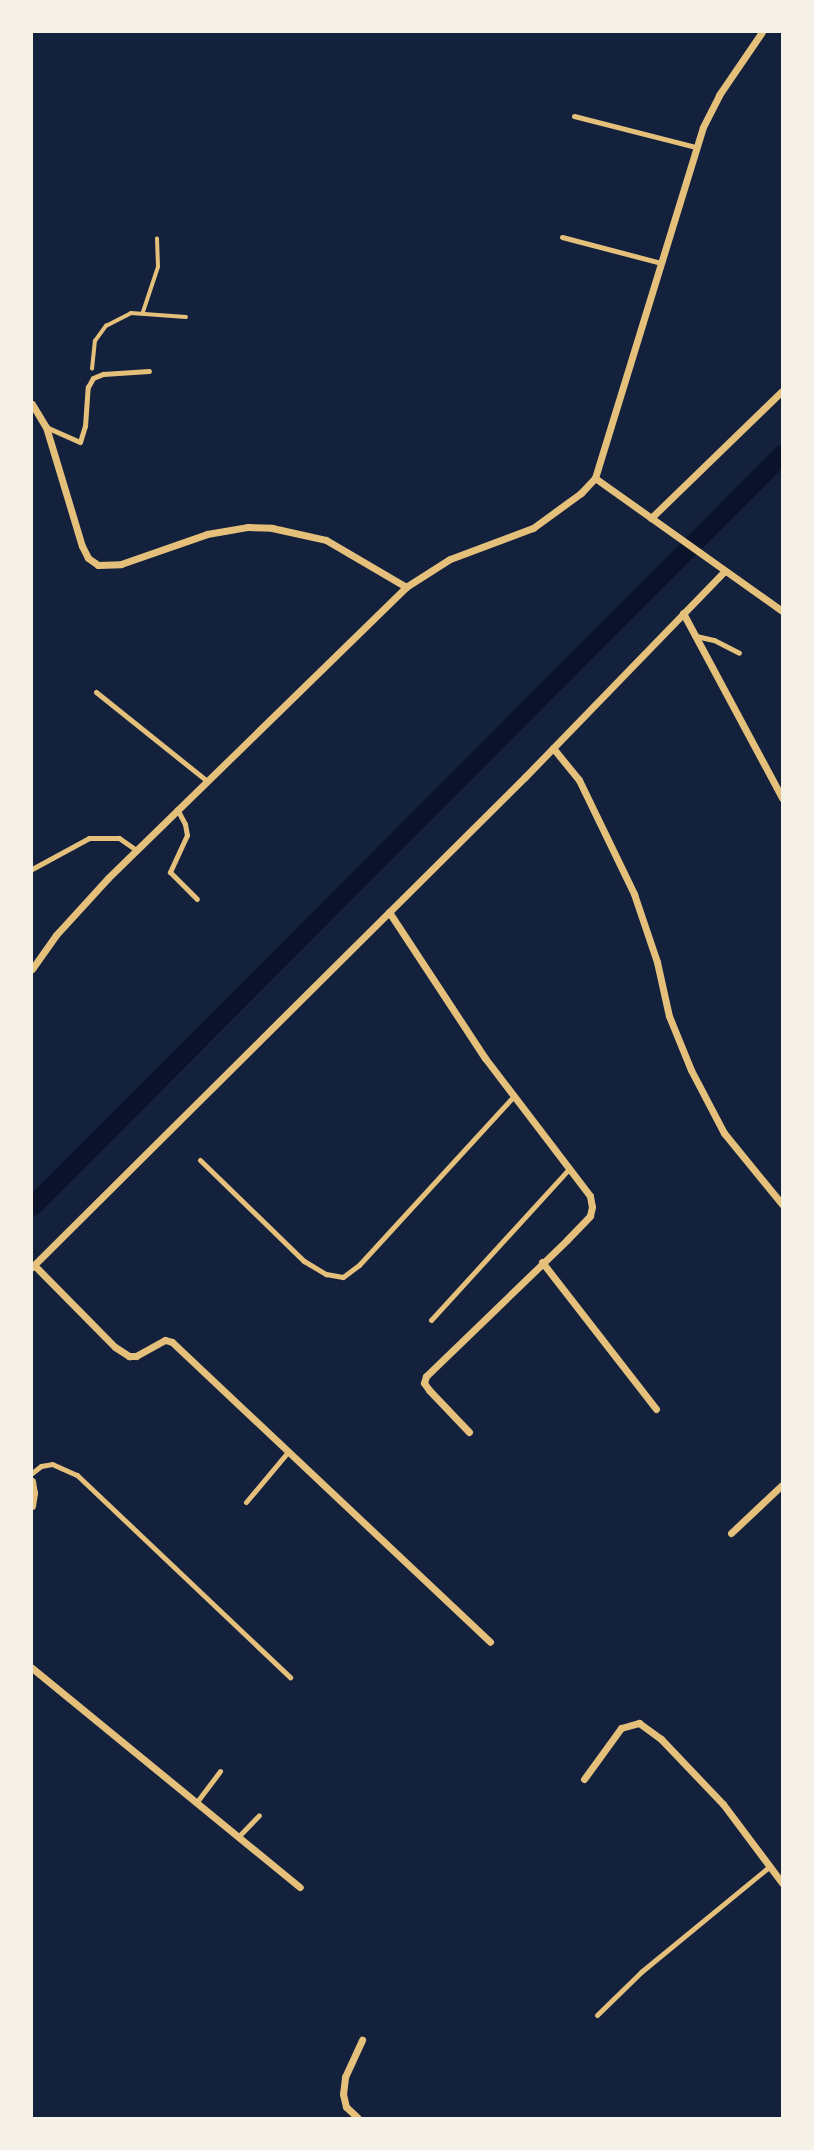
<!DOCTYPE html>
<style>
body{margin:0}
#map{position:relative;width:814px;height:2150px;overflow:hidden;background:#14213d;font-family:"PT Sans Narrow",sans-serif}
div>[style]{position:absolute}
.canal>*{height:19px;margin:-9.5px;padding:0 9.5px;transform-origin:9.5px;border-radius:9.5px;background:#0b132b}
.path>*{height:3.5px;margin:-1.75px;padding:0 1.75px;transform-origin:1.75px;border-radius:1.75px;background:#e5c07b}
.service>*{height:5px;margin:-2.5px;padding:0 2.5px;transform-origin:2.5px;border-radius:2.5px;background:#e5c07b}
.minor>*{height:7px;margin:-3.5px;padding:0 3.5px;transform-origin:3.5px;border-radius:3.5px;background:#e5c07b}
span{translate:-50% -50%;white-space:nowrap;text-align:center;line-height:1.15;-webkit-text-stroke:5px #f6f1e7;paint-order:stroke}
.frame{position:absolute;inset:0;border:33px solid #f6f1e7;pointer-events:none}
</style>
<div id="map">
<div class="canal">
<div style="left:32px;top:1206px;width:1062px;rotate:-45.08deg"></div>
</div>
<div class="path">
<div style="left:143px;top:312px;width:47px;rotate:-71.6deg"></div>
<div style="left:158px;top:267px;width:28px;rotate:-92deg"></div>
<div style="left:92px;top:369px;width:28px;rotate:-84deg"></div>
<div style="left:95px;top:341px;width:19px;rotate:-54deg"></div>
<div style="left:106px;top:326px;width:28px;rotate:-27deg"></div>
<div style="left:131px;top:313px;width:55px;rotate:4.2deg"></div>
</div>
<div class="service">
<div style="left:574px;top:116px;width:126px;rotate:14.3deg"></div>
<div style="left:562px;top:237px;width:102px;rotate:14.7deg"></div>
<div style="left:46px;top:427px;width:37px;rotate:24deg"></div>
<div style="left:80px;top:442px;width:17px;rotate:-73deg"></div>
<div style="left:85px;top:426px;width:39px;rotate:-86deg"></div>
<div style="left:88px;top:387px;width:10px;rotate:-61deg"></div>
<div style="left:93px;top:378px;width:11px;rotate:-22deg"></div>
<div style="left:103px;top:374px;width:46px;rotate:-3.7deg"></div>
<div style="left:696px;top:636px;width:18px;rotate:13deg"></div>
<div style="left:714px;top:640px;width:28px;rotate:27deg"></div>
<div style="left:96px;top:692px;width:141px;rotate:38.7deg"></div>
<div style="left:177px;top:809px;width:17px;rotate:62deg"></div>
<div style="left:185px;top:824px;width:11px;rotate:80deg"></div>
<div style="left:187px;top:835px;width:41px;rotate:114.7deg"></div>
<div style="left:170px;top:872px;width:38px;rotate:45deg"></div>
<div style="left:32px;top:869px;width:65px;rotate:-28.5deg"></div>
<div style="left:89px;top:838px;width:30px"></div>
<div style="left:119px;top:838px;width:21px;rotate:35deg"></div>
<div style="left:200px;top:1160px;width:145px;rotate:44.2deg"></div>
<div style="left:304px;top:1261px;width:26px;rotate:31deg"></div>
<div style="left:326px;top:1274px;width:17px;rotate:10deg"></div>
<div style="left:343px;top:1277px;width:20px;rotate:-37deg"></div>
<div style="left:359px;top:1265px;width:229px;rotate:-47.5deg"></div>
<div style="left:431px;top:1320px;width:205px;rotate:-47.6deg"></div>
<div style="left:32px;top:1473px;width:11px;rotate:-38deg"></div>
<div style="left:41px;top:1466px;width:11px;rotate:-10deg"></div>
<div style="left:52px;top:1464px;width:27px;rotate:24deg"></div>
<div style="left:77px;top:1475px;width:294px;rotate:43.5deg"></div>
<div style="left:246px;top:1502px;width:65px;rotate:-50deg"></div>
<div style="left:196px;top:1803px;width:40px;rotate:-53deg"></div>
<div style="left:238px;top:1837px;width:30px;rotate:-46deg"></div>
<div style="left:597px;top:2015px;width:62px;rotate:-44.3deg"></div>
<div style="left:641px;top:1972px;width:167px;rotate:-39.4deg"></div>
</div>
<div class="minor">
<div style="left:32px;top:404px;width:27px;rotate:59deg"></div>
<div style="left:46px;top:427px;width:124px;rotate:73.2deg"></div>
<div style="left:82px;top:546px;width:13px;rotate:63deg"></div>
<div style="left:88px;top:558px;width:12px;rotate:35deg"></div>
<div style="left:98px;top:565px;width:23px;rotate:-2deg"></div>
<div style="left:121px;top:564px;width:91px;rotate:-19.2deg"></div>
<div style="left:207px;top:534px;width:42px;rotate:-9.7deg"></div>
<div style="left:248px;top:527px;width:24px;rotate:2deg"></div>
<div style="left:272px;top:528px;width:55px;rotate:12.5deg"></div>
<div style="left:326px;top:540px;width:93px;rotate:30.4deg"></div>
<div style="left:595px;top:478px;width:229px;rotate:35.4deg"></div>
<div style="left:651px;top:518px;width:182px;rotate:-44.1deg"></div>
<div style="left:683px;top:613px;width:210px;rotate:61.8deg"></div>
<div style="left:553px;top:748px;width:41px;rotate:50.9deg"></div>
<div style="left:579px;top:780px;width:127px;rotate:64.2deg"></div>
<div style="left:634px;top:894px;width:72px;rotate:71.3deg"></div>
<div style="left:657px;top:962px;width:55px;rotate:77.5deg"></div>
<div style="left:669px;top:1016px;width:58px;rotate:67.8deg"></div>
<div style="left:691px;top:1070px;width:71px;rotate:62.4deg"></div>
<div style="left:724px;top:1133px;width:92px;rotate:50.8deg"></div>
<div style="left:389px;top:912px;width:175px;rotate:56.7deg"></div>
<div style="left:485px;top:1058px;width:173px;rotate:52.7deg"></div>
<div style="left:590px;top:1196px;width:11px;rotate:80deg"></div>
<div style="left:592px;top:1207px;width:9px;rotate:103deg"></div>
<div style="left:590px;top:1216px;width:33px;rotate:134deg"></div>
<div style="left:567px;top:1240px;width:196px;rotate:136deg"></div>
<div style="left:426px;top:1376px;width:7px;rotate:106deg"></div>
<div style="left:424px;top:1383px;width:9px;rotate:54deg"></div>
<div style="left:429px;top:1390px;width:58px;rotate:46.4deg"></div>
<div style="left:32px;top:969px;width:42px;rotate:-54.8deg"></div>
<div style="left:56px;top:935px;width:77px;rotate:-47.6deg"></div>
<div style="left:108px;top:878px;width:417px;rotate:-44.3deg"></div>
<div style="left:406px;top:587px;width:52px;rotate:-32.5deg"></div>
<div style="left:450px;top:559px;width:89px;rotate:-20.5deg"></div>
<div style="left:533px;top:528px;width:59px;rotate:-36.1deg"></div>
<div style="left:581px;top:493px;width:21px;rotate:-47deg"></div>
<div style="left:595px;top:478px;width:367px;rotate:-72.9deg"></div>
<div style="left:703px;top:127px;width:36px;rotate:-63deg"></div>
<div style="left:719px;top:95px;width:76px;rotate:-55.7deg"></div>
<div style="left:542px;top:1262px;width:186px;rotate:52.2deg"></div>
<div style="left:34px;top:1265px;width:115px;rotate:45.4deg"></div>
<div style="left:115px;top:1347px;width:17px;rotate:33deg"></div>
<div style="left:129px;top:1356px;width:7px"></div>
<div style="left:136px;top:1356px;width:33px;rotate:-29deg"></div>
<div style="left:165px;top:1340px;width:7px;rotate:16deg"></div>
<div style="left:172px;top:1342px;width:437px;rotate:43.3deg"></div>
<div style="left:32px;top:1267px;width:695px;rotate:-44.83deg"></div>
<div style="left:525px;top:777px;width:286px;rotate:-45.9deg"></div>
<div style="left:32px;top:1481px;width:12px;rotate:81deg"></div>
<div style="left:34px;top:1493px;width:13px;rotate:99deg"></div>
<div style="left:731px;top:1533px;width:70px;rotate:-43.3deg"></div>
<div style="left:32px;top:1668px;width:346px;rotate:39.3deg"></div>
<div style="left:584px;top:1779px;width:63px;rotate:-54deg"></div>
<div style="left:621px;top:1728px;width:19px;rotate:-16deg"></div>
<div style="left:639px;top:1723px;width:27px;rotate:36deg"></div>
<div style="left:661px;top:1739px;width:90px;rotate:46.4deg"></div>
<div style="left:723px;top:1804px;width:99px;rotate:53.2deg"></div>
<div style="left:358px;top:2118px;width:16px;rotate:-137deg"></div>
<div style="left:346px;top:2107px;width:13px;rotate:-103deg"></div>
<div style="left:343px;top:2094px;width:17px;rotate:-83deg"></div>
<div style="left:345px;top:2077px;width:41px;rotate:-65.3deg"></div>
</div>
<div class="frame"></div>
</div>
